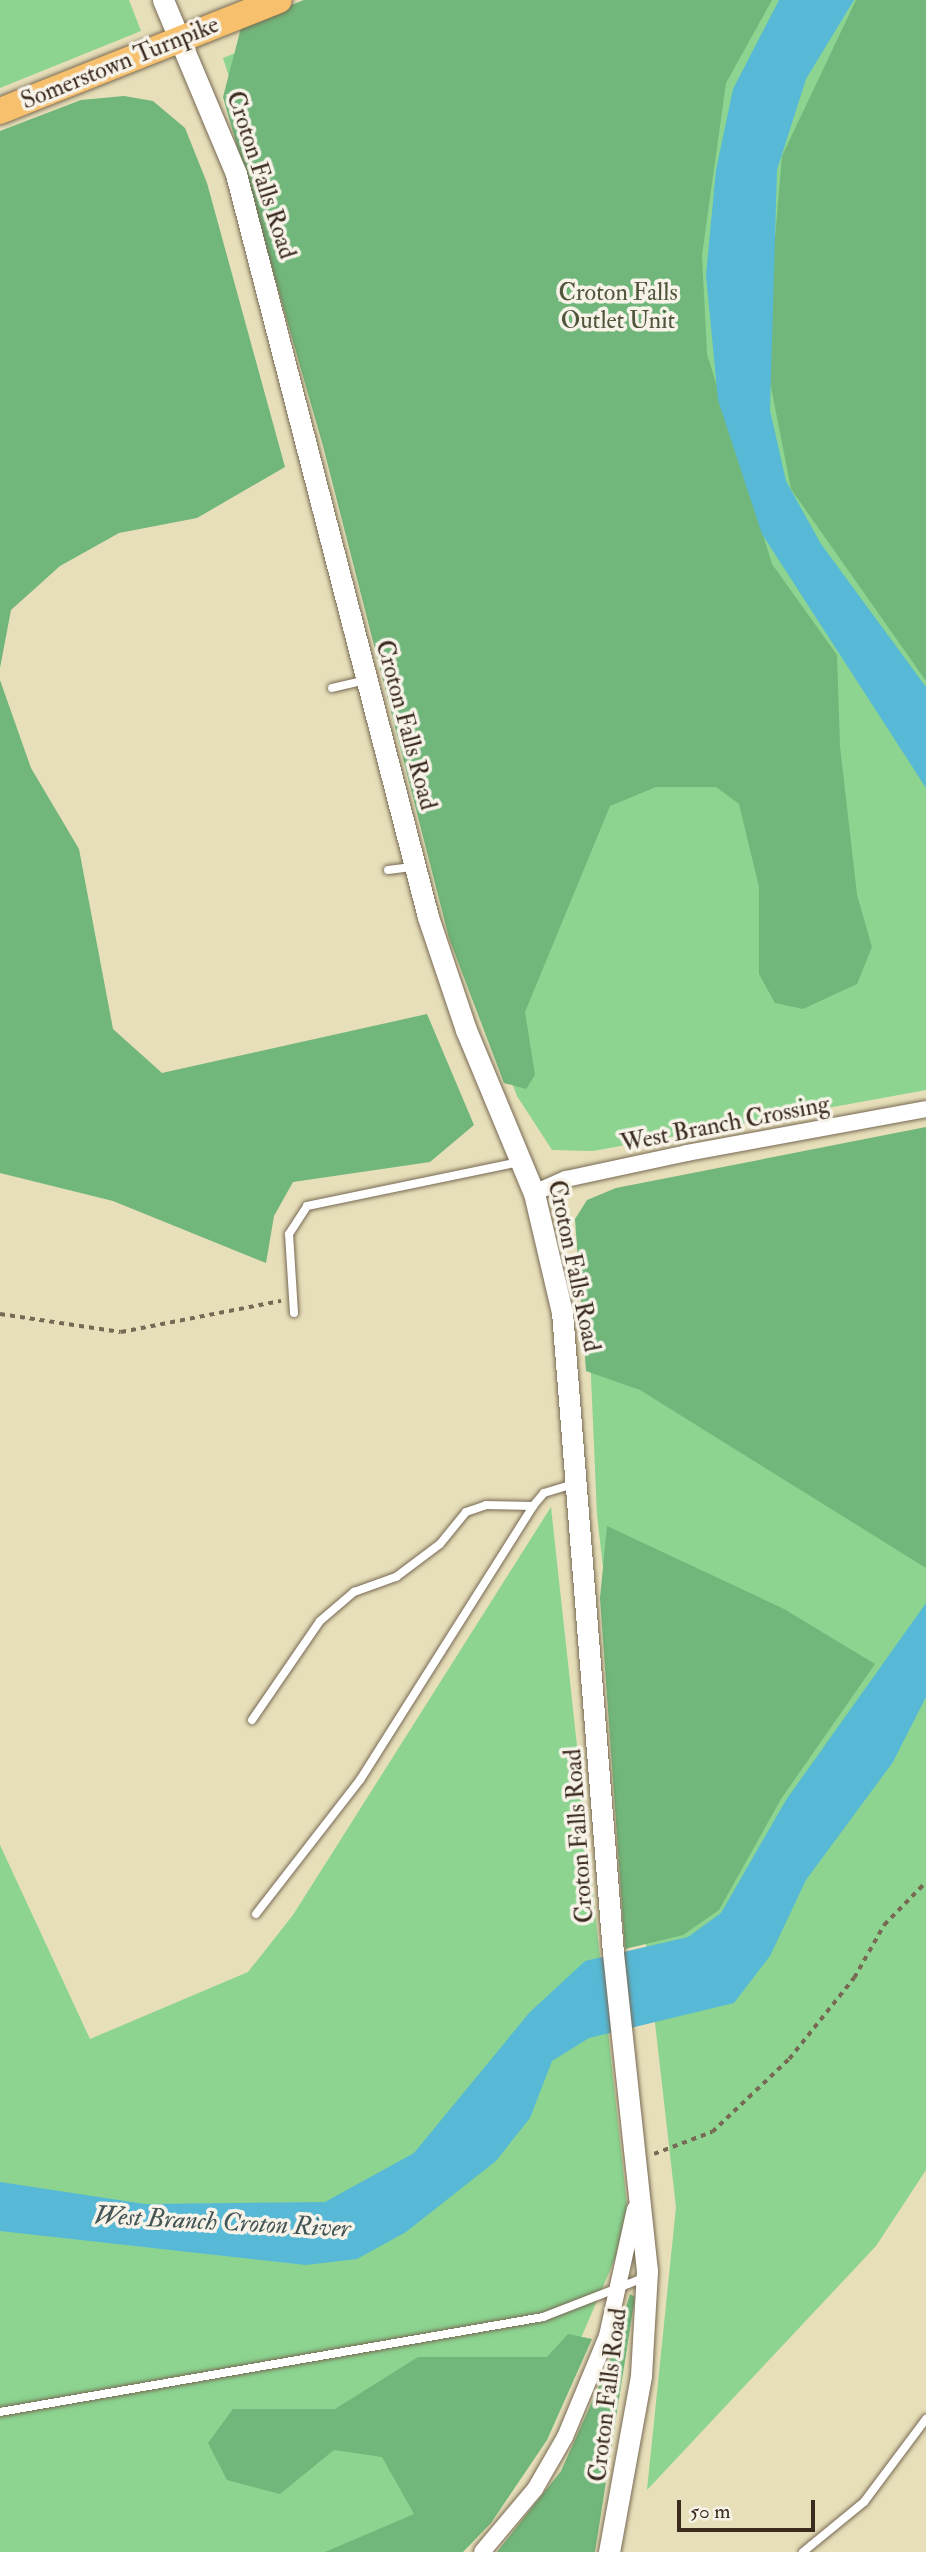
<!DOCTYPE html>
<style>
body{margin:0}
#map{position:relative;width:926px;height:2552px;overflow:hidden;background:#e7dfb9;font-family:"IM FELL Double Pica",serif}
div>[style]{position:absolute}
.green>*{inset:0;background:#8cd490}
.forest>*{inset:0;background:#71b67a}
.water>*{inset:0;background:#57b9d6}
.path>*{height:3.5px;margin-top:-1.75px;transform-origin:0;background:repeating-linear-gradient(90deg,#776954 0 5px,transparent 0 10px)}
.roads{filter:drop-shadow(0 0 2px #776954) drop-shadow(0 0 2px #776954)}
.service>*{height:8px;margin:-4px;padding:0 4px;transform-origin:4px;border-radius:4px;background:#fff}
.minor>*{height:16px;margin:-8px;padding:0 8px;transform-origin:8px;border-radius:8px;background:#fff}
.tertiary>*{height:21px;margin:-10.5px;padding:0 10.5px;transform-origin:10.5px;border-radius:10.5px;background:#fff}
.primary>*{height:26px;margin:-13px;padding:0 13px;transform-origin:13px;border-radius:13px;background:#f7c06c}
span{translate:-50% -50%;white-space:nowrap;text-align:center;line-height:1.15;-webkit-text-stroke:7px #f7f3e8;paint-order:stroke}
.street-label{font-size:24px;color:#3b2a1e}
.park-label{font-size:24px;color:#4f543a}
.water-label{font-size:26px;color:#435555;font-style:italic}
.scale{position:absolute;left:677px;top:2500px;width:138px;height:32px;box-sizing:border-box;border:4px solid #3b2a1e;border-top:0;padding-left:9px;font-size:21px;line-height:24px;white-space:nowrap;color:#3b2a1e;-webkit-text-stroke:5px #f7f3e8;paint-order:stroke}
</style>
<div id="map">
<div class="green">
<div style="clip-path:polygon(0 0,129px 0,141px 31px,0 88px)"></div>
<div style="clip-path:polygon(367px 0,926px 0,926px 1090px,593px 1151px,552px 1150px,517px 1096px,475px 989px,309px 328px,223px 58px)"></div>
<div style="clip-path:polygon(926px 1141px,926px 2170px,876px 2246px,647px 2490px,676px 2207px,597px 1515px,584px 1215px)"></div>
<div style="clip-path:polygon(551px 1507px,627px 2205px,617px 2254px,560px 2387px,438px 2552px,0 2552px,0 1845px,90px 2039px,248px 1972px,293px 1915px)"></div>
</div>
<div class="forest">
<div style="clip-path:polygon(304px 0,772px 0,726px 83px,702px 255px,707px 354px,772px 564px,837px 655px,840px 746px,857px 895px,872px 947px,857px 984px,803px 1009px,775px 1003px,759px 974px,759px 887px,739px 804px,716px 787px,656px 787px,610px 806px,525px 1012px,535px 1075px,526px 1089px,504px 1083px,449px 938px,323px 446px,223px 97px,242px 24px)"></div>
<div style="clip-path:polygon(856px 0,926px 0,926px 681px,791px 489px,765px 356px,782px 156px)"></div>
<div style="clip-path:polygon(124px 96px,153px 101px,185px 128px,207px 183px,285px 467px,197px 518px,119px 533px,60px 566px,11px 610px,0 668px,0 131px,81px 100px)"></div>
<div style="clip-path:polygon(0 680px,31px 768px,79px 849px,113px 1029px,162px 1073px,427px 1014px,474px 1125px,430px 1162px,293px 1182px,274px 1216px,266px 1263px,113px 1201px,0 1173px)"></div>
<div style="clip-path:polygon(926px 1127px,926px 1568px,640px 1390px,586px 1371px,575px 1219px,587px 1200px,616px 1188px)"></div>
<div style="clip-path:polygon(607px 1526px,784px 1609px,875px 1664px,781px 1799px,719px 1910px,683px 1935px,625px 1949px,600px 1598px)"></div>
<div style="clip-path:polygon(630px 2294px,635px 2297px,595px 2552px,497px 2552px,561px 2471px,608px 2366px)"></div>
<div style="clip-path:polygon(568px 2334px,592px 2339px,547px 2440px,491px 2523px,463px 2552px,325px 2552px,414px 2514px,382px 2457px,334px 2450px,280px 2494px,227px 2480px,208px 2443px,233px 2409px,335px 2409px,418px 2357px,547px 2357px)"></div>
</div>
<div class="water">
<div style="clip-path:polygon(779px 0,854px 0,806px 79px,777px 170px,770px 410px,786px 481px,821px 544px,926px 687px,926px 788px,762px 534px,718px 400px,706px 275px,716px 170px,733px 89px)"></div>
<div style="clip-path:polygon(926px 1603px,926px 1697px,893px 1762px,806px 1880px,770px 1956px,734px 2003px,589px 2038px,552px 2061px,530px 2118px,496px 2161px,406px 2232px,357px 2259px,306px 2265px,0 2231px,0 2182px,145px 2204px,325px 2202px,414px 2153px,529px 2013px,585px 1961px,688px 1937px,721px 1913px,786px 1800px)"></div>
</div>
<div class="path">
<div style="left:0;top:1314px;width:122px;rotate:8.5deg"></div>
<div style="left:121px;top:1332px;width:163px;rotate:-11deg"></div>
<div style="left:654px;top:2154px;width:62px;rotate:-20.8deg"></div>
<div style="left:712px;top:2132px;width:106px;rotate:-43.5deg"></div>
<div style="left:789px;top:2059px;width:104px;rotate:-51.3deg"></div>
<div style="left:854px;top:1978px;width:61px;rotate:-60.5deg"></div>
<div style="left:884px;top:1925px;width:60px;rotate:-45.7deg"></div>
</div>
<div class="roads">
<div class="service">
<div style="left:332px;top:688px;width:35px;rotate:-13deg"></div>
<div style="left:388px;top:870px;width:24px;rotate:-7deg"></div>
<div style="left:294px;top:1313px;width:79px;rotate:-93.6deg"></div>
<div style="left:289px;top:1234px;width:33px;rotate:-57deg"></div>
<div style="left:307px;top:1206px;width:217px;rotate:-11.7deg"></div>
<div style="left:252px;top:1720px;width:120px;rotate:-55.5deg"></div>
<div style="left:320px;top:1621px;width:45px;rotate:-40.5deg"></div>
<div style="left:354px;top:1592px;width:45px;rotate:-19.7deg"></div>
<div style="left:396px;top:1577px;width:55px;rotate:-36.9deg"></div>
<div style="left:440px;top:1544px;width:41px;rotate:-50.9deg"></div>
<div style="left:466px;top:1512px;width:21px;rotate:-19deg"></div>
<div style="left:486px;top:1505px;width:47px;rotate:1.2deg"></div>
<div style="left:256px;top:1914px;width:170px;rotate:-52.2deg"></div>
<div style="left:360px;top:1780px;width:324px;rotate:-57.7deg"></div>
<div style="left:533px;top:1506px;width:17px;rotate:-50deg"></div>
<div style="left:544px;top:1493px;width:30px;rotate:-17deg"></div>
<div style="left:0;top:2412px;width:551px;rotate:-9.92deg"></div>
<div style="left:543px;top:2317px;width:110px;rotate:-21.2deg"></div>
<div style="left:803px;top:2552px;width:79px;rotate:-39.3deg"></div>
<div style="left:864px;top:2502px;width:104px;rotate:-53.2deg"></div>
</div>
<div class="minor">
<div style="left:534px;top:1193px;width:35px;rotate:-24deg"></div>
<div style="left:566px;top:1179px;width:124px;rotate:-12.1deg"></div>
<div style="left:687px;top:1153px;width:243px;rotate:-10.4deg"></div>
<div style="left:482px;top:2552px;width:82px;rotate:-49.9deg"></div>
<div style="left:535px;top:2489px;width:60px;rotate:-60deg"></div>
<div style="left:565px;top:2437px;width:109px;rotate:-67.4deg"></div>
<div style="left:607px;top:2336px;width:130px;rotate:-77.6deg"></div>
</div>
<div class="tertiary">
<div style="left:163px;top:0;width:189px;rotate:67.2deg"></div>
<div style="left:236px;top:174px;width:767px;rotate:75.51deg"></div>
<div style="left:428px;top:917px;width:119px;rotate:71.4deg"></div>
<div style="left:466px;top:1030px;width:177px;rotate:67.4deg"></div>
<div style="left:534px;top:1193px;width:122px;rotate:76.8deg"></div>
<div style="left:562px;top:1312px;width:643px;rotate:85.45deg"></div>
<div style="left:613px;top:1953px;width:320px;rotate:83.9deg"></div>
<div style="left:647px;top:2271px;width:105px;rotate:93.3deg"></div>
<div style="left:641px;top:2376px;width:179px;rotate:100.3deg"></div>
</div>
<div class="primary">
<div style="left:0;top:111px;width:300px;rotate:-21.7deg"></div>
</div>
</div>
<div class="street-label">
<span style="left:120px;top:63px;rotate:-22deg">Somerstown Turnpike</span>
<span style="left:261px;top:175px;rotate:72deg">Croton Falls Road</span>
<span style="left:406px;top:725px;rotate:75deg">Croton Falls Road</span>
<span style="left:725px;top:1124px;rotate:-11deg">West Branch Crossing</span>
<span style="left:574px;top:1266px;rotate:78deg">Croton Falls Road</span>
<span style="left:579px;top:1836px;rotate:-94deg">Croton Falls Road</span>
<span style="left:608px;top:2395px;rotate:-83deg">Croton Falls Road</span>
</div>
<div class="park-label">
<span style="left:618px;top:307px">Croton Falls<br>Outlet Unit</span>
</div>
<div class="water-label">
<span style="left:222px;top:2223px;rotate:3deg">West Branch Croton River</span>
</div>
<div class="scale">50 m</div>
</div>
